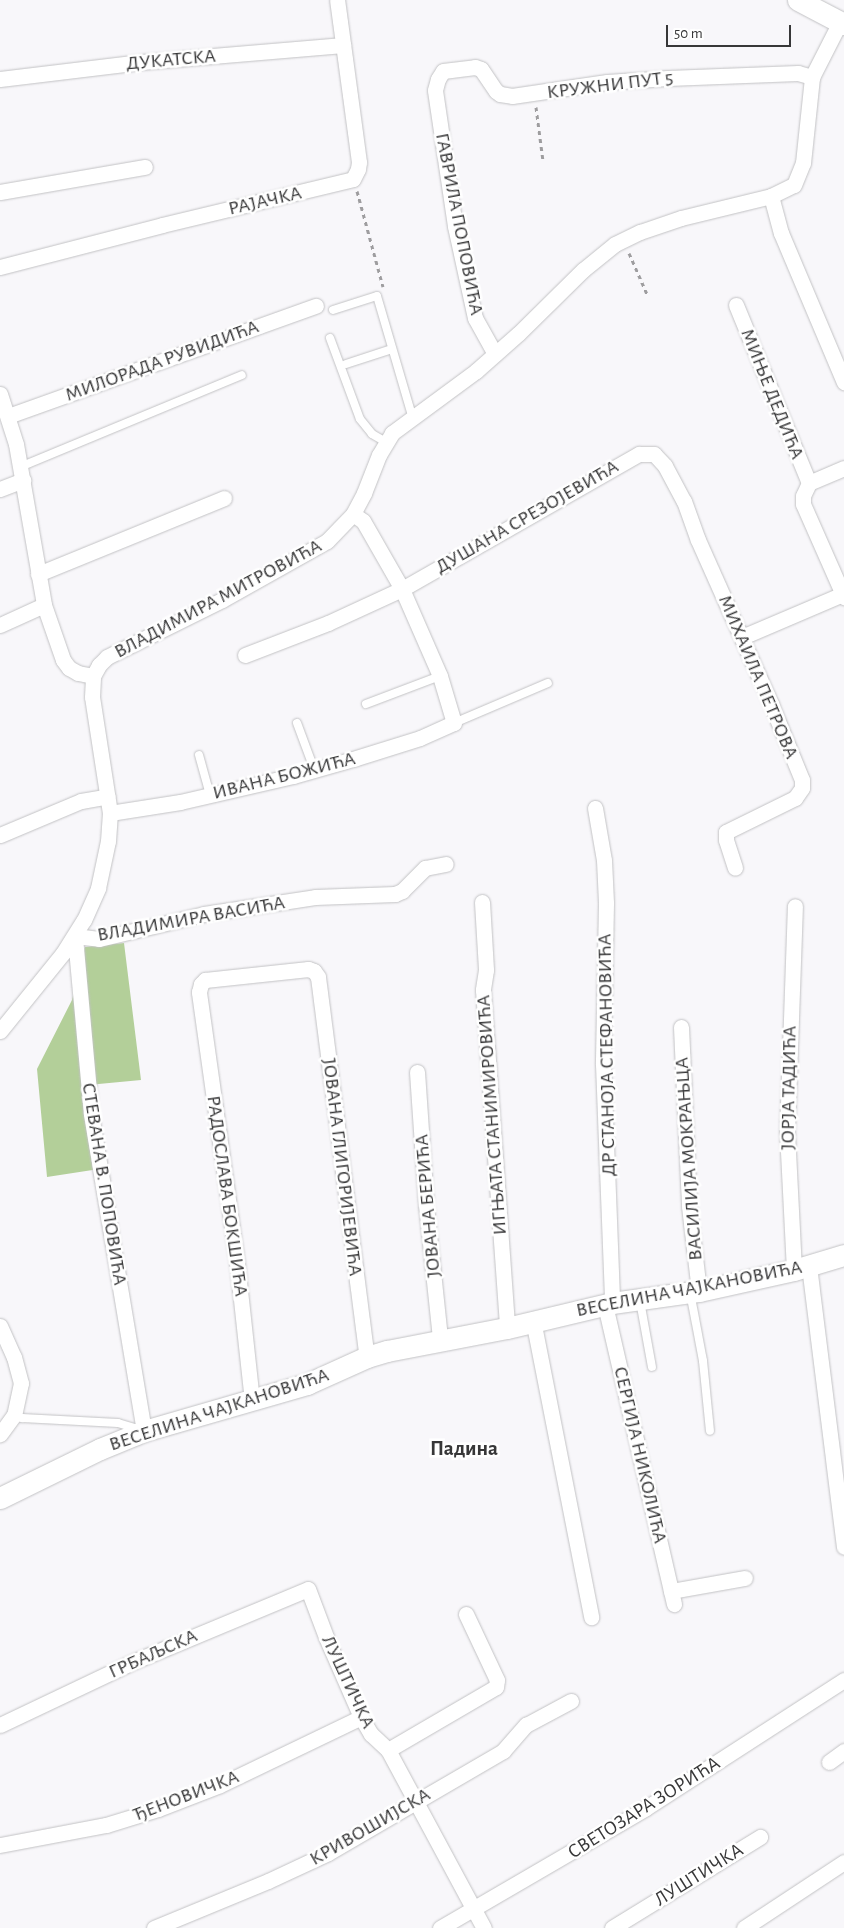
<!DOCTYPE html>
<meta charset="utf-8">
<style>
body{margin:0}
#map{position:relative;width:844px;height:1928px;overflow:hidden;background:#f8f7fa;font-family:"Alegreya Sans",sans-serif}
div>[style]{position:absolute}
.green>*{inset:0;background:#b3cf99}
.path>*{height:3px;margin-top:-1.5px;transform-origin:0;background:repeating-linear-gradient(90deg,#9e9d9f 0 4px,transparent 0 8px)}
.roads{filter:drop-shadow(0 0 1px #c2c2c4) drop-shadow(0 0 1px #c2c2c4)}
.lane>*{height:8px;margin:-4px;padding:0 4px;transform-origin:4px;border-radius:4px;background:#fff}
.street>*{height:15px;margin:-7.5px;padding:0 7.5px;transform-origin:7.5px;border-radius:7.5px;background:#fff}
.secondary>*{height:21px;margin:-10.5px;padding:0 10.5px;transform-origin:10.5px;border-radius:10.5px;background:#fff}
span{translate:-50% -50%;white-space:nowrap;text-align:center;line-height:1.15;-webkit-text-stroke:5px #fff;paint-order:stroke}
.street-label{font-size:20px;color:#373738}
.neighbourhood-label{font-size:21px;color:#373738;font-weight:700}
.scale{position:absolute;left:666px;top:25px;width:125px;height:22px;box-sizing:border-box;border:2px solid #373738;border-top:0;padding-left:6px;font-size:15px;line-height:18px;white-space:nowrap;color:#373738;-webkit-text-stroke:4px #fff;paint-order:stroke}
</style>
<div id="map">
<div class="green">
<div style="clip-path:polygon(124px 943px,141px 1080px,88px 1085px,99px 1169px,47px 1177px,37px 1069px,72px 1000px,85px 947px)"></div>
</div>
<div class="path">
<div style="left:536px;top:107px;width:54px;rotate:82.6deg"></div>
<div style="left:357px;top:191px;width:99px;rotate:74.8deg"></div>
<div style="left:629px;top:253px;width:45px;rotate:66.3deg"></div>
</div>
<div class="roads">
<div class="lane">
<div style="left:333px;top:310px;width:46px;rotate:-17.7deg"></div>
<div style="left:377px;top:296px;width:125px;rotate:73.7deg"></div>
<div style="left:330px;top:338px;width:86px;rotate:69.7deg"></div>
<div style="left:360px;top:419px;width:19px;rotate:51deg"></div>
<div style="left:372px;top:434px;width:16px;rotate:30deg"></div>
<div style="left:346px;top:364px;width:48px;rotate:-18.1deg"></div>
<div style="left:20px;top:467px;width:240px;rotate:-22.5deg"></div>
<div style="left:366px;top:704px;width:79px;rotate:-20.7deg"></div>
<div style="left:297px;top:723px;width:49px;rotate:69.7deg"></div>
<div style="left:454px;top:723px;width:102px;rotate:-23.1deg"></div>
<div style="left:199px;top:755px;width:41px;rotate:74.6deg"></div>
<div style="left:690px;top:1292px;width:70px;rotate:79.3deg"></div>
<div style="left:703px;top:1361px;width:70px;rotate:84.3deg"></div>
<div style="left:640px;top:1301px;width:67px;rotate:79.7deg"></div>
<div style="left:14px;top:1415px;width:9px;rotate:21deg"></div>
<div style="left:22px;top:1418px;width:96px;rotate:3deg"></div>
<div style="left:118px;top:1423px;width:21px;rotate:17deg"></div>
</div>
<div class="street">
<div style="left:0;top:79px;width:142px;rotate:-6.9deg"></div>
<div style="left:141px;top:62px;width:203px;rotate:-4.8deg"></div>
<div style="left:0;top:192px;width:147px;rotate:-9.8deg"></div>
<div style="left:771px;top:196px;width:38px;rotate:75deg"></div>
<div style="left:781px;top:233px;width:162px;rotate:67.1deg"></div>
<div style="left:0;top:267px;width:167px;rotate:-14.5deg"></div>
<div style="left:162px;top:225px;width:196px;rotate:-13.5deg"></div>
<div style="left:353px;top:179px;width:11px;rotate:-63deg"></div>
<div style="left:358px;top:169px;width:7px;rotate:-82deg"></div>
<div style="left:359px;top:162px;width:163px;rotate:-97.7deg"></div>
<div style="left:736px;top:305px;width:192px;rotate:67.7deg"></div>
<div style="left:495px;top:354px;width:41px;rotate:-119.1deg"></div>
<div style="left:475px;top:318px;width:94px;rotate:-102.3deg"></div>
<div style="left:455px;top:226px;width:137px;rotate:-98.4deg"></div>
<div style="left:435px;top:90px;width:11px;rotate:-75deg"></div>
<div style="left:438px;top:79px;width:9px;rotate:-58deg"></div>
<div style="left:443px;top:71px;width:32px;rotate:-7deg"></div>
<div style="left:475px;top:67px;width:6px;rotate:18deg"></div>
<div style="left:481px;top:69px;width:27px;rotate:56deg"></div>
<div style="left:496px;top:91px;width:5px;rotate:37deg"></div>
<div style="left:500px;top:94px;width:12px;rotate:9deg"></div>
<div style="left:512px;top:96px;width:96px;rotate:-8.4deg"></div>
<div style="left:607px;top:82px;width:61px;rotate:-3.8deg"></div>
<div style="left:668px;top:78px;width:130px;rotate:-2.2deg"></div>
<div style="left:798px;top:73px;width:15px;rotate:16deg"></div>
<div style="left:0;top:394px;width:52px;rotate:72.3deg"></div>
<div style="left:16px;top:444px;width:163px;rotate:80.1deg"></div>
<div style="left:44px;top:605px;width:58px;rotate:70.9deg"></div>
<div style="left:63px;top:660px;width:10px;rotate:53deg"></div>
<div style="left:69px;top:668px;width:10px;rotate:29deg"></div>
<div style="left:78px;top:673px;width:15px;rotate:11deg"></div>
<div style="left:8px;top:416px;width:327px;rotate:-19.7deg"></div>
<div style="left:844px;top:468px;width:38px;rotate:157deg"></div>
<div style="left:809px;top:483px;width:14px;rotate:115deg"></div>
<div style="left:803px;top:496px;width:8px;rotate:90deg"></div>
<div style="left:803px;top:504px;width:102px;rotate:66.2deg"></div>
<div style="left:0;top:489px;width:25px;rotate:-21deg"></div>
<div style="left:38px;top:574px;width:201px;rotate:-22.2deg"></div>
<div style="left:0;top:625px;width:48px;rotate:-24.4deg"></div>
<div style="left:742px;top:637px;width:110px;rotate:-23.1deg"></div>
<div style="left:245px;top:655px;width:89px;rotate:-21.1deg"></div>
<div style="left:328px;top:623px;width:81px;rotate:-24.7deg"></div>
<div style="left:402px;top:589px;width:273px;rotate:-29.7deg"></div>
<div style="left:639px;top:454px;width:15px"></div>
<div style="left:654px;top:454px;width:16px;rotate:47deg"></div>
<div style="left:665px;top:466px;width:40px;rotate:62deg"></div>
<div style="left:684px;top:501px;width:41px;rotate:70.3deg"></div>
<div style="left:698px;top:540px;width:180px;rotate:66deg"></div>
<div style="left:771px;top:704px;width:82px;rotate:67.8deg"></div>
<div style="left:802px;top:780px;width:8px;rotate:90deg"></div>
<div style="left:802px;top:788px;width:12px;rotate:125deg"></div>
<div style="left:795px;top:798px;width:77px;rotate:153.8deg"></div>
<div style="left:726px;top:832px;width:8px;rotate:90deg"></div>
<div style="left:726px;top:840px;width:29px;rotate:72deg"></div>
<div style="left:595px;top:808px;width:53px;rotate:80.2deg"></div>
<div style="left:604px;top:860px;width:43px;rotate:87.3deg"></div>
<div style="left:606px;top:903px;width:161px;rotate:91.1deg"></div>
<div style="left:603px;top:1064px;width:239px;rotate:87.8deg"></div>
<div style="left:110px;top:813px;width:71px;rotate:-8.9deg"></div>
<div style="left:180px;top:802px;width:116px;rotate:-13deg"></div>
<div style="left:293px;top:776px;width:62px;rotate:-15.8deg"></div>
<div style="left:353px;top:759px;width:70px;rotate:-17.4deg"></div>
<div style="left:420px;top:738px;width:37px;rotate:-24deg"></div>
<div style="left:454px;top:723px;width:49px;rotate:-106.6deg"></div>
<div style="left:440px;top:676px;width:95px;rotate:-113.6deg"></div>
<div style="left:402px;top:589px;width:78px;rotate:-119.8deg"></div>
<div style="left:363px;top:521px;width:12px;rotate:-145deg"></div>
<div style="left:0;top:835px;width:88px;rotate:-22.8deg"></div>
<div style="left:81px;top:801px;width:27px;rotate:-10deg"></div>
<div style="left:482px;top:902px;width:68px;rotate:86.6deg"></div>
<div style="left:486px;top:970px;width:20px;rotate:99deg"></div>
<div style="left:483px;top:990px;width:339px;rotate:85.9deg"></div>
<div style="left:681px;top:1027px;width:179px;rotate:87.4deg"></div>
<div style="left:689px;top:1206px;width:86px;rotate:83.3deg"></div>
<div style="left:0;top:1031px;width:100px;rotate:-51.1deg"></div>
<div style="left:63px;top:953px;width:39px;rotate:-58deg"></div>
<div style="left:84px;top:920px;width:35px;rotate:-66deg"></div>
<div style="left:98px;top:888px;width:48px;rotate:-78deg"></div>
<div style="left:108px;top:841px;width:28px;rotate:-86deg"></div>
<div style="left:110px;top:813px;width:117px;rotate:-98.8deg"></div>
<div style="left:92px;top:697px;width:21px;rotate:-87deg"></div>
<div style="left:93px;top:676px;width:13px;rotate:-61deg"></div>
<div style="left:99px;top:665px;width:11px;rotate:-45deg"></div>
<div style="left:107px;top:657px;width:128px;rotate:-26.4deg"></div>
<div style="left:222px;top:600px;width:120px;rotate:-29.3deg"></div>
<div style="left:327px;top:541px;width:37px;rotate:-46deg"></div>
<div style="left:353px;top:514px;width:24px;rotate:-62deg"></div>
<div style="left:364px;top:493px;width:41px;rotate:-68.5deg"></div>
<div style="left:379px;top:455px;width:26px;rotate:-59deg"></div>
<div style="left:392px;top:433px;width:104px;rotate:-36.4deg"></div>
<div style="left:476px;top:371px;width:56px;rotate:-41.4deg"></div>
<div style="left:518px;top:334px;width:91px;rotate:-44.6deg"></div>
<div style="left:583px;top:270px;width:41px;rotate:-39.1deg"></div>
<div style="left:615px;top:244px;width:28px;rotate:-26deg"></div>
<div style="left:640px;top:232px;width:43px;rotate:-18.9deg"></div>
<div style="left:681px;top:218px;width:93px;rotate:-13.7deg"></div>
<div style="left:771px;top:196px;width:25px;rotate:-26deg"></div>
<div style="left:794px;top:185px;width:24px;rotate:-68deg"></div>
<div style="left:803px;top:163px;width:86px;rotate:-84deg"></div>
<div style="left:812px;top:77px;width:62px;rotate:-63deg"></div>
<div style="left:417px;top:1072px;width:133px;rotate:86.1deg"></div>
<div style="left:426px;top:1205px;width:135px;rotate:84deg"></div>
<div style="left:809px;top:1266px;width:283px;rotate:82.9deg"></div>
<div style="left:794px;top:1270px;width:137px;rotate:-92.9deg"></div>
<div style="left:787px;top:1133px;width:227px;rotate:-88deg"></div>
<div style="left:605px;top:1305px;width:307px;rotate:77deg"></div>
<div style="left:533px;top:1320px;width:303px;rotate:78.9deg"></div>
<div style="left:0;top:1326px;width:34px;rotate:66deg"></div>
<div style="left:14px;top:1357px;width:27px;rotate:75deg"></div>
<div style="left:21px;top:1383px;width:33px;rotate:102deg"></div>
<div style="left:14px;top:1415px;width:24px;rotate:126deg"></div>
<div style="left:252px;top:1401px;width:139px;rotate:-96.2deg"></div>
<div style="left:237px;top:1263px;width:274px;rotate:-98deg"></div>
<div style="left:199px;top:992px;width:8px;rotate:-76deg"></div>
<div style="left:201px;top:984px;width:6px;rotate:-45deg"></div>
<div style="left:205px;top:980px;width:104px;rotate:-6.1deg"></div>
<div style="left:308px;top:969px;width:6px;rotate:18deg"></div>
<div style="left:314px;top:971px;width:7px;rotate:56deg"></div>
<div style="left:318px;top:977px;width:383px;rotate:82.7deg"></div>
<div style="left:144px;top:1431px;width:322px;rotate:-99.5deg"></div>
<div style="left:91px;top:1113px;width:178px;rotate:-95.2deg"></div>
<div style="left:75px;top:936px;width:24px;rotate:7deg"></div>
<div style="left:99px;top:939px;width:108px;rotate:-13.4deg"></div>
<div style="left:204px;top:914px;width:112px;rotate:-8.7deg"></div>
<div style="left:315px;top:897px;width:80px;rotate:-2.1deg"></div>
<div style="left:395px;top:894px;width:8px;rotate:-23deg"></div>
<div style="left:402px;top:891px;width:33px;rotate:-45deg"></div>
<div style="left:425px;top:868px;width:21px;rotate:-11deg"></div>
<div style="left:671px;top:1591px;width:75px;rotate:-10deg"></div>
<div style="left:0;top:1725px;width:149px;rotate:-25.4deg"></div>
<div style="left:135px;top:1661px;width:187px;rotate:-22.6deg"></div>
<div style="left:308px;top:1589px;width:51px;rotate:69.4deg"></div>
<div style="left:326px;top:1637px;width:87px;rotate:66.4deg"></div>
<div style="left:361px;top:1717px;width:20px;rotate:60deg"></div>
<div style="left:371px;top:1734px;width:23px;rotate:43deg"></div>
<div style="left:388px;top:1750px;width:202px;rotate:61.7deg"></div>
<div style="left:388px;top:1750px;width:125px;rotate:-30.3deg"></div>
<div style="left:496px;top:1687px;width:7px;rotate:-82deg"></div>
<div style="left:497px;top:1680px;width:73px;rotate:-115.2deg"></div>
<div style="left:829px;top:1762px;width:19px;rotate:-36deg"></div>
<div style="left:0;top:1845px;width:108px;rotate:-10.7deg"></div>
<div style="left:106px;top:1825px;width:54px;rotate:-17.1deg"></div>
<div style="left:158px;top:1809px;width:66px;rotate:-21.2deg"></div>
<div style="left:220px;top:1785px;width:157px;rotate:-25.7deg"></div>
<div style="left:154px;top:1928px;width:123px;rotate:-22.4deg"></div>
<div style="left:268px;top:1881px;width:66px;rotate:-25deg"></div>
<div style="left:328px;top:1853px;width:203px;rotate:-30.2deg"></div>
<div style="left:503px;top:1751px;width:35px;rotate:-49deg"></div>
<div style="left:526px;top:1725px;width:51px;rotate:-28.1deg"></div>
<div style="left:440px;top:1928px;width:238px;rotate:-30.2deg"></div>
<div style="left:646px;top:1808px;width:236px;rotate:-32.9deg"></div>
<div style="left:612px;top:1928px;width:174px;rotate:-31.6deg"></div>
<div style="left:744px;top:1928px;width:120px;rotate:-33.4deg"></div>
</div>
<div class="secondary">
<div style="left:798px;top:0;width:52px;rotate:27.6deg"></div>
<div style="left:0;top:1498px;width:111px;rotate:-26.1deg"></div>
<div style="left:100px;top:1449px;width:48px;rotate:-22.2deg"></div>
<div style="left:144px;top:1431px;width:170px;rotate:-16.1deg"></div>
<div style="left:307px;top:1384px;width:66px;rotate:-24.2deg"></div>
<div style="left:367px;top:1357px;width:21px;rotate:-17deg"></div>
<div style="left:387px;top:1351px;width:122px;rotate:-10.9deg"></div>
<div style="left:507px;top:1328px;width:108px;rotate:-13.4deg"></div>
<div style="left:612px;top:1303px;width:88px;rotate:-7.9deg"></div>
<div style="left:699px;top:1291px;width:97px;rotate:-12.5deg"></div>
<div style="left:794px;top:1270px;width:52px;rotate:-16.7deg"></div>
</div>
</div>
<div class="street-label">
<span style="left:171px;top:60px;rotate:-5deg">ДУКАТСКА</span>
<span style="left:610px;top:85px;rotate:-7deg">КРУЖНИ ПУТ 5</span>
<span style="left:265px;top:201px;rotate:-13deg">РАЈАЧКА</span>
<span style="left:459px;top:224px;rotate:79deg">ГАВРИЛА ПОПОВИЋА</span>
<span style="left:162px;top:361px;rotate:-20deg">МИЛОРАДА РУВИДИЋА</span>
<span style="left:772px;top:394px;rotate:68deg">МИЊЕ ДЕДИЋА</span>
<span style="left:527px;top:517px;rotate:-30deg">ДУШАНА СРЕЗОЈЕВИЋА</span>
<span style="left:218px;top:599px;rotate:-28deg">ВЛАДИМИРА МИТРОВИЋА</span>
<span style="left:758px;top:677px;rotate:67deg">МИХАИЛА ПЕТРОВА</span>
<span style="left:284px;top:776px;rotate:-14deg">ИВАНА БОЖИЋА</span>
<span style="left:191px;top:919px;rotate:-10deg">ВЛАДИМИРА ВАСИЋА</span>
<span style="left:607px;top:1055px;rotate:-91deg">ДР СТАНОЈА СТЕФАНОВИЋА</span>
<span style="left:789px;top:1088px;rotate:-89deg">ЈОРЈА ТАДИЋА</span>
<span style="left:492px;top:1115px;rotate:-94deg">ИГЊАТА СТАНИМИРОВИЋА</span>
<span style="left:689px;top:1159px;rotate:-94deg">ВАСИЛИЈА МОКРАЊЦА</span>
<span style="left:342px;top:1167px;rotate:83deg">ЈОВАНА ГЛИГОРИЈЕВИЋА</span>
<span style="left:104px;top:1184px;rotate:81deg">СТЕВАНА В. ПОПОВИЋА</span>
<span style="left:227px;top:1196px;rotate:82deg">РАДОСЛАВА БОКШИЋА</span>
<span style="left:428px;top:1206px;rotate:-95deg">ЈОВАНА БЕРИЋА</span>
<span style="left:689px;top:1289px;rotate:-11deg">ВЕСЕЛИНА ЧАЈКАНОВИЋА</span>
<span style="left:219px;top:1410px;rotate:-18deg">ВЕСЕЛИНА ЧАЈКАНОВИЋА</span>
<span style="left:640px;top:1455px;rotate:77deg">СЕРГИЈА НИКОЛИЋА</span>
<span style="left:153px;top:1654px;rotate:-24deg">ГРБАЉСКА</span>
<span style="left:348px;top:1682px;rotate:65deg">ЛУШТИЧКА</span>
<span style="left:186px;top:1796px;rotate:-21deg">ЂЕНОВИЧКА</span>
<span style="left:644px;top:1808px;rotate:-32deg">СВЕТОЗАРА ЗОРИЋА</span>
<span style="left:370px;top:1827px;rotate:-30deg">КРИВОШИЈСКА</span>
<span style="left:699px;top:1875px;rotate:-32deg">ЛУШТИЧКА</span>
</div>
<div class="neighbourhood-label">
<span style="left:464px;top:1449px">Падина</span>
</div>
<div class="scale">50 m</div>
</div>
